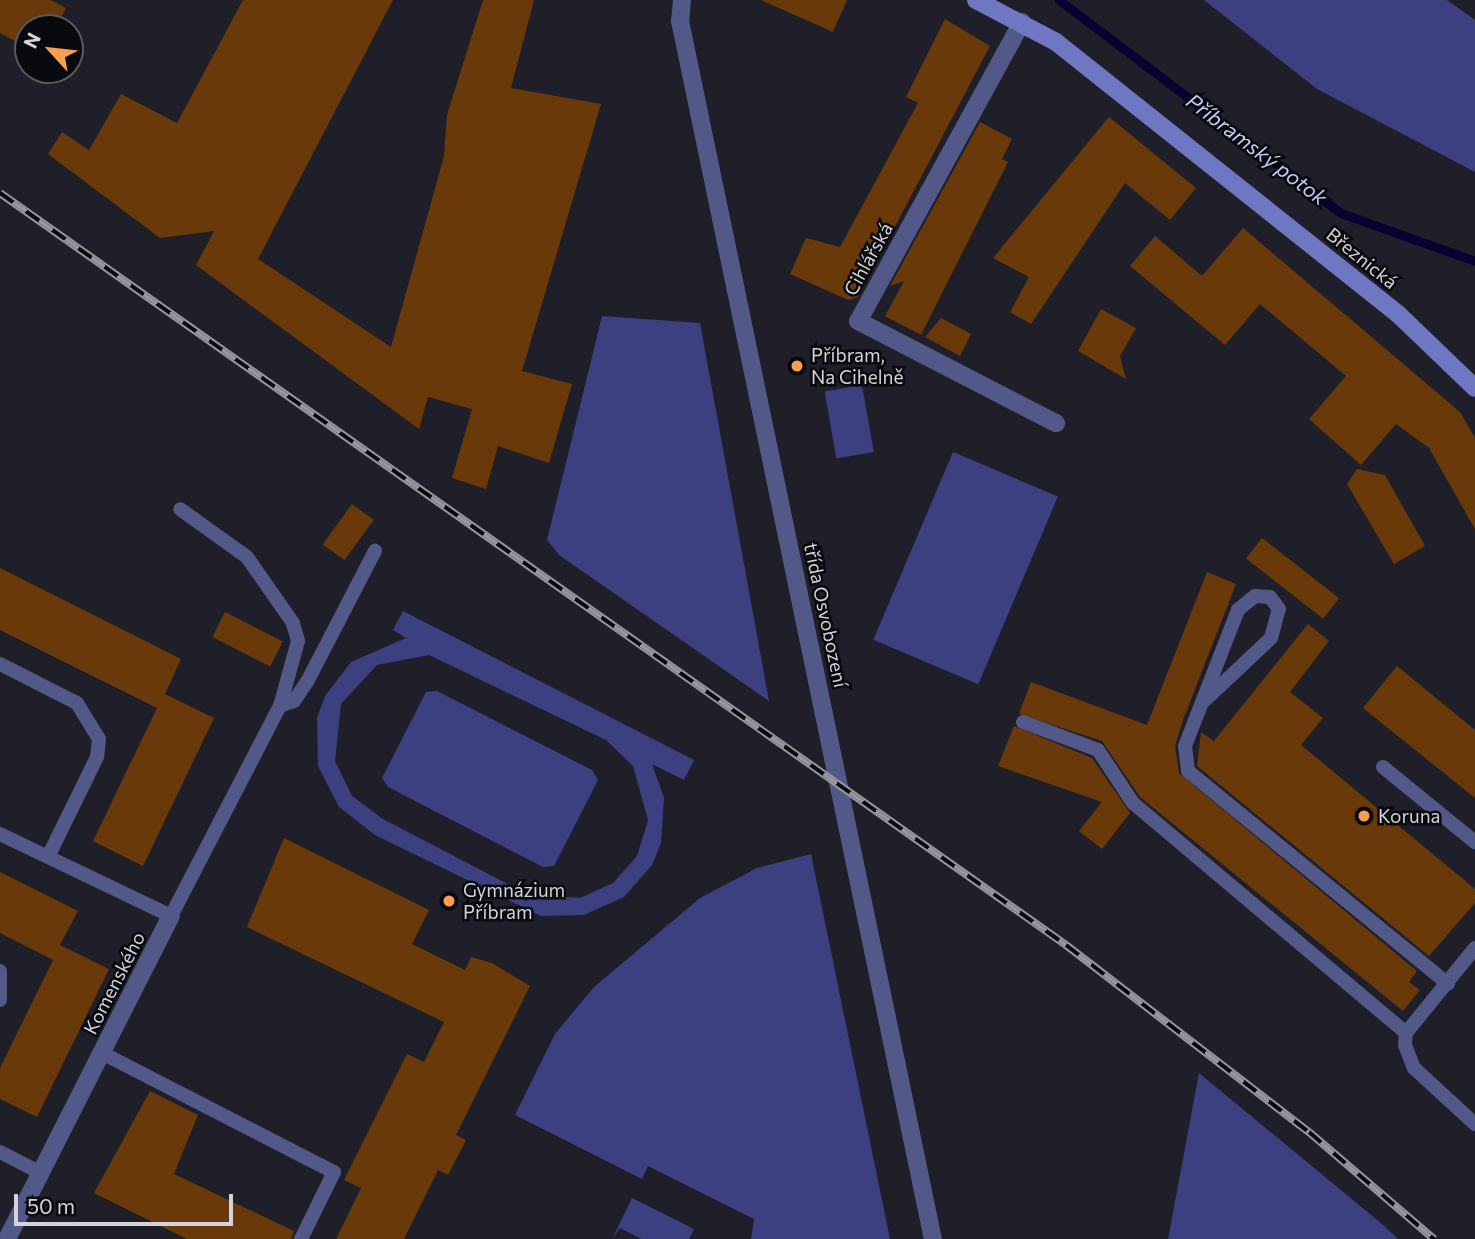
<!DOCTYPE html>
<meta charset="utf-8">
<style>
body{margin:0}
#map{position:relative;width:1475px;height:1239px;overflow:hidden;background:#1e1f29;font-family:Commissioner,sans-serif}
div>[style]{position:absolute}
.green>*{inset:0;background:#3c3f80;transform-origin:0 0}
.stream>*{height:9px;margin:-4.5px;padding:0 4.5px;transform-origin:4.5px;border-radius:4.5px;background:#080230}
.building>*{inset:0;background:#69390a;transform-origin:0 0}
.lane>*{height:14px;margin:-7px;padding:0 7px;transform-origin:7px;border-radius:7px;background:#525887}
.street>*{height:18px;margin:-9px;padding:0 9px;transform-origin:9px;border-radius:9px;background:#525887}
.secondary>*{height:18px;margin:-9px;padding:0 9px;transform-origin:9px;border-radius:9px;background:#6f77c2}
.rail>*{height:8px;margin-top:-4px;transform-origin:0;background:repeating-linear-gradient(90deg,#090a0e 0 16px,#95969e 0 32px);box-sizing:border-box;border-block:2px solid #95969e}
.dots>*{width:19px;height:19px;translate:-50% -50%;box-sizing:border-box;border:4px solid #090a0e;border-radius:50%}
span{translate:-50% -50%;white-space:nowrap;text-align:center;line-height:1.15;-webkit-text-stroke:5px #090a0e;paint-order:stroke}
.street-label{font-size:19px;color:#d3d4db}
.poi-label{font-size:19px;color:#d3d4db}
.left{translate:0 -50%;text-align:left}
.water-label{font-size:21px;color:#c5cbf3;font-style:italic}
.north{position:absolute;left:14px;top:14px;width:70px;height:70px;box-sizing:border-box;background:#090a0e;border:2px solid #5a5b60;border-radius:50%;rotate:297deg;font-size:19px;font-weight:700;line-height:28px;text-align:center;color:#d3d4db}
.north::after{content:'';display:block;margin:auto;width:24px;height:32px;background:#fb9e50;clip-path:polygon(50% 0,100% 100%,50% 72%,0 100%)}
.scale{position:absolute;left:14px;top:1194px;width:219px;height:32px;box-sizing:border-box;border:4px solid #d3d4db;border-top:0;padding-left:9px;font-size:21px;line-height:24px;white-space:nowrap;color:#d3d4db;-webkit-text-stroke:5px #090a0e;paint-order:stroke}
</style>
<div id="map">
<div class="green">
<div style="clip-path:polygon(1204px 0,1447px 0,1475px 20px,1475px 172px,1317px 89px)"></div>
<div style="clip-path:polygon(602px 316px,700px 323px,769px 701px,559px 555px,547px 540px)"></div>
<div style="left:862px;top:385px;width:68px;height:38px;rotate:80deg"></div>
<div style="left:953px;top:452px;width:114px;height:204px;rotate:23deg"></div>
<div style="clip-path:polygon(evenodd,403px 611px,694px 760px,684px 780px,652px 764px,664px 798px,661px 843px,652px 865px,624px 897px,584px 915px,541px 916px,375px 835px,339px 807px,318px 766px,317px 718px,325px 696px,351px 662px,406px 638px,393px 630px,403px 611px,429px 655px,606px 740px,633px 766px,648px 820px,637px 856px,613px 883px,580px 898px,527px 894px,383px 819px,352px 796px,335px 761px,341px 704px,377px 665px,429px 655px)"></div>
<div style="clip-path:polygon(437px 691px,592px 770px,598px 780px,554px 866px,543px 867px,388px 787px,382px 778px,426px 692px)"></div>
<div style="clip-path:polygon(811px 854px,890px 1239px,751px 1239px,754px 1219px,648px 1166px,642px 1179px,515px 1115px,555px 1034px,594px 987px,700px 898px,757px 868px)"></div>
<div style="clip-path:polygon(1199px 1073px,1382px 1224px,1398px 1239px,1168px 1239px)"></div>
<div style="clip-path:polygon(632px 1198px,694px 1229px,689px 1239px,641px 1239px,620px 1228px,612px 1239px)"></div>
</div>
<div class="stream">
<div style="left:1059px;top:0;width:353px;rotate:37.1deg"></div>
<div style="left:1341px;top:213px;width:142px;rotate:19.7deg"></div>
</div>
<div class="building">
<div style="clip-path:polygon(0 0,51px 0,66px 8px,56px 28px,28px 28px,28px 48px,0 33px)"></div>
<div style="clip-path:polygon(243px 0,393px 0,258px 259px,391px 347px,444px 156px,447px 115px,483px 0,534px 0,511px 88px,601px 104px,522px 371px,572px 384px,549px 463px,498px 446px,486px 489px,452px 478px,472px 409px,428px 397px,419px 429px,196px 265px,214px 231px,160px 238px,48px 154px,62px 132px,89px 150px,121px 94px,177px 123px)"></div>
<div style="clip-path:polygon(761px 0,847px 0,833px 32px)"></div>
<div style="clip-path:polygon(945px 19px,990px 46px,858px 297px,848px 300px,790px 274px,806px 238px,840px 247px,918px 103px,906px 97px)"></div>
<div style="clip-path:polygon(1109px 117px,1196px 188px,1170px 220px,1125px 183px,1031px 324px,1010px 312px,1029px 277px,993px 258px)"></div>
<div style="clip-path:polygon(980px 122px,1012px 139px,1002px 159px,1008px 162px,921px 335px,885px 316px,904px 281px,890px 286px)"></div>
<div style="clip-path:polygon(1243px 228px,1460px 412px,1475px 438px,1475px 529px,1429px 448px,1396px 424px,1361px 465px,1309px 419px,1346px 376px,1260px 304px,1225px 345px,1130px 266px,1155px 236px,1202px 276px)"></div>
<div style="clip-path:polygon(1101px 309px,1136px 328px,1120px 356px,1126px 379px,1078px 351px)"></div>
<div style="clip-path:polygon(941px 318px,971px 334px,960px 356px,925px 337px)"></div>
<div style="clip-path:polygon(1357px 469px,1385px 475px,1425px 546px,1394px 564px,1347px 484px)"></div>
<div style="left:352px;top:504px;width:27px;height:50px;rotate:36deg"></div>
<div style="left:1262px;top:538px;width:98px;height:26px;rotate:38deg"></div>
<div style="clip-path:polygon(0 568px,181px 659px,165px 694px,214px 718px,143px 866px,93px 841px,157px 708px,0 630px)"></div>
<div style="clip-path:polygon(1207px 572px,1236px 584px,1183px 720px,1175px 746px,1179px 773px,1417px 971px,1409px 982px,1420px 990px,1403px 1011px,1140px 797px,1102px 741px,1019px 714px,1031px 682px,1147px 725px)"></div>
<div style="left:225px;top:612px;width:65px;height:28px;rotate:27deg"></div>
<div style="clip-path:polygon(1308px 624px,1329px 641px,1290px 692px,1323px 718px,1301px 745px,1475px 889px,1475px 903px,1429px 956px,1197px 766px,1201px 732px,1214px 741px)"></div>
<div style="clip-path:polygon(1397px 666px,1475px 730px,1475px 798px,1363px 708px)"></div>
<div style="clip-path:polygon(1014px 726px,1092px 758px,1130px 813px,1102px 849px,1079px 831px,1102px 802px,998px 766px)"></div>
<div style="clip-path:polygon(284px 838px,429px 910px,412px 944px,465px 970px,471px 957px,492px 963px,530px 986px,456px 1135px,466px 1140px,448px 1175px,438px 1170px,404px 1239px,336px 1239px,361px 1188px,344px 1180px,407px 1054px,424px 1062px,444px 1022px,247px 927px)"></div>
<div style="clip-path:polygon(0 872px,78px 911px,60px 945px,109px 969px,37px 1117px,0 1099px,0 1068px,53px 960px,0 933px)"></div>
<div style="clip-path:polygon(150px 1091px,198px 1115px,174px 1174px,294px 1231px,291px 1239px,187px 1239px,94px 1193px)"></div>
</div>
<div class="lane">
<div style="left:0;top:664px;width:86px;rotate:26.9deg"></div>
<div style="left:77px;top:703px;width:42px;rotate:58.6deg"></div>
<div style="left:99px;top:739px;width:18px;rotate:96deg"></div>
<div style="left:97px;top:757px;width:111px;rotate:116.1deg"></div>
<div style="left:1202px;top:703px;width:95px;rotate:-43.3deg"></div>
<div style="left:1271px;top:638px;width:30px;rotate:-75deg"></div>
<div style="left:1279px;top:609px;width:15px;rotate:-127deg"></div>
<div style="left:1270px;top:597px;width:15px;rotate:-176deg"></div>
<div style="left:1255px;top:596px;width:22px;rotate:141deg"></div>
<div style="left:1238px;top:610px;width:146px;rotate:111.3deg"></div>
<div style="left:1185px;top:746px;width:25px;rotate:83deg"></div>
<div style="left:1188px;top:771px;width:336px;rotate:39.3deg"></div>
<div style="left:280px;top:706px;width:15px;rotate:-20deg"></div>
<div style="left:294px;top:701px;width:23px;rotate:-56deg"></div>
<div style="left:307px;top:682px;width:148px;rotate:-62.6deg"></div>
<div style="left:1023px;top:722px;width:80px;rotate:20.5deg"></div>
<div style="left:1098px;top:750px;width:64px;rotate:56.6deg"></div>
<div style="left:1133px;top:803px;width:357px;rotate:40.1deg"></div>
<div style="left:1383px;top:767px;width:119px;rotate:39.2deg"></div>
<div style="left:0;top:834px;width:190px;rotate:25.6deg"></div>
<div style="left:171px;top:916px;width:237px;rotate:-62.6deg"></div>
<div style="left:280px;top:706px;width:67px;rotate:-74.5deg"></div>
<div style="left:298px;top:641px;width:19px;rotate:-106deg"></div>
<div style="left:293px;top:623px;width:80px;rotate:-124.9deg"></div>
<div style="left:247px;top:557px;width:82px;rotate:-144.4deg"></div>
<div style="left:1475px;top:948px;width:109px;rotate:129.1deg"></div>
<div style="left:1406px;top:1033px;width:12px;rotate:95deg"></div>
<div style="left:1405px;top:1045px;width:25px;rotate:69deg"></div>
<div style="left:1414px;top:1068px;width:83px;rotate:42.6deg"></div>
<div style="left:0;top:971px;width:29px;rotate:90deg"></div>
<div style="left:102px;top:1053px;width:261px;rotate:27.2deg"></div>
<div style="left:334px;top:1172px;width:75px;rotate:116.2deg"></div>
<div style="left:0;top:1152px;width:46px;rotate:27.1deg"></div>
</div>
<div class="street">
<div style="left:682px;top:0;width:21px;rotate:95deg"></div>
<div style="left:680px;top:21px;width:1244px;rotate:78.27deg"></div>
<div style="left:1022px;top:22px;width:341px;rotate:118.7deg"></div>
<div style="left:858px;top:321px;width:223px;rotate:27.3deg"></div>
<div style="left:7px;top:1239px;width:362px;rotate:-63.1deg"></div>
</div>
<div class="secondary">
<div style="left:976px;top:0;width:90px;rotate:27.7deg"></div>
<div style="left:1056px;top:42px;width:438px;rotate:38.5deg"></div>
<div style="left:1399px;top:315px;width:105px;rotate:43.8deg"></div>
</div>
<div class="rail">
<div style="left:0;top:193px;width:1305px;rotate:35.2deg"></div>
<div style="left:1066px;top:945px;width:307px;rotate:37.6deg"></div>
<div style="left:1309px;top:1132px;width:165px;rotate:40.6deg"></div>
</div>
<div class="dots">
<div style="left:797px;top:366px;background:#fb9e50"></div>
<div style="left:1364px;top:816px;background:#fb9e50"></div>
<div style="left:449px;top:901px;background:#fb9e50"></div>
</div>
<div class="street-label">
<span style="left:1362px;top:258px;rotate:39deg">Březnická</span>
<span style="left:868px;top:259px;rotate:-61deg">Cihlářská</span>
<span style="left:826px;top:615px;rotate:78deg">třída Osvobození</span>
<span style="left:114px;top:983px;rotate:-63deg">Komenského</span>
</div>
<div class="poi-label">
<span class="left" style="left:811px;top:366px">Příbram,<br>Na Cihelně</span>
<span class="left" style="left:1378px;top:816px">Koruna</span>
<span class="left" style="left:463px;top:901px">Gymnázium<br>Příbram</span>
</div>
<div class="water-label">
<span style="left:1257px;top:149px;rotate:37deg">Příbramský potok</span>
</div>
<div class="north">N</div>
<div class="scale">50 m</div>
</div>
